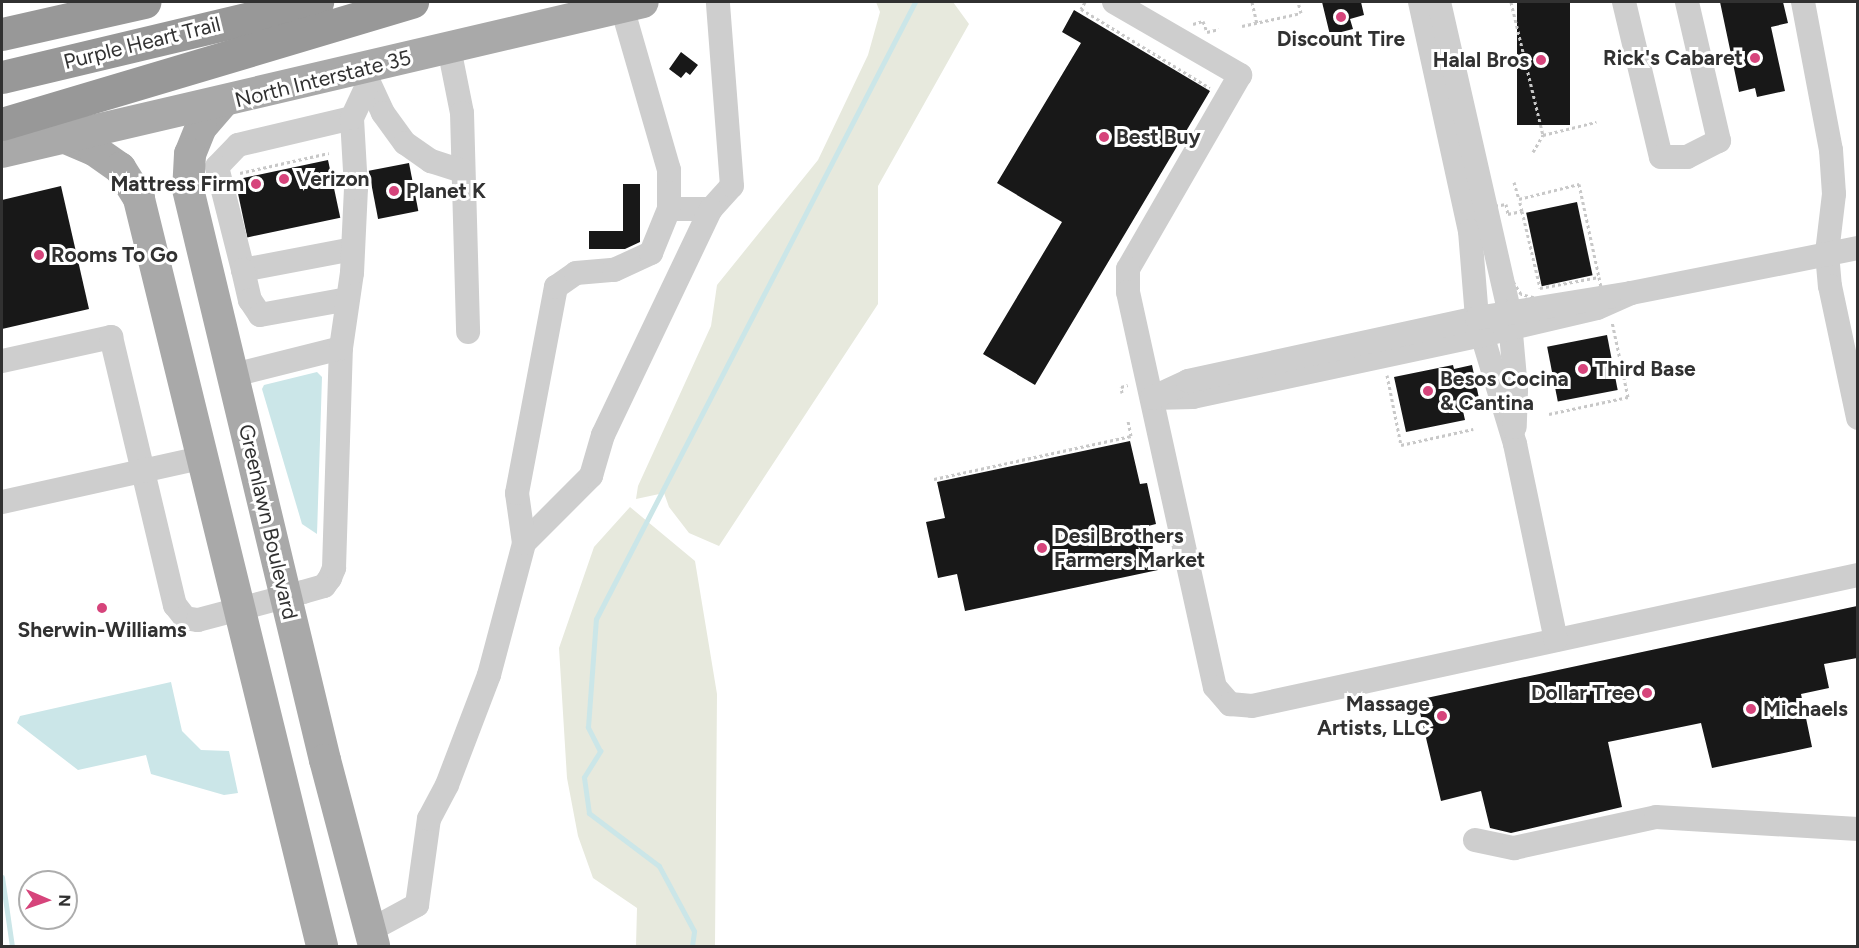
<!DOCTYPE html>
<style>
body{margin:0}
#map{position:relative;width:1859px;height:948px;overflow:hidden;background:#fff;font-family:Figtree,sans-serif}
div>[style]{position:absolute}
.green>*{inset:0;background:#e7e9dd}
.water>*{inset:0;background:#cbe6e8}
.stream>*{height:5px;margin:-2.5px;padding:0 2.5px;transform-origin:2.5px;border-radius:2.5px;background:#cbe6e8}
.building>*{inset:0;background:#181818;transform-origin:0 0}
.path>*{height:3px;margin-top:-1.5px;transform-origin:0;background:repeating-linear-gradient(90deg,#c8c8c8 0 3px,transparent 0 6px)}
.minor>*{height:24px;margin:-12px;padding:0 12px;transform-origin:12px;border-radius:12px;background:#cecece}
.major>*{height:32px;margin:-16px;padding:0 16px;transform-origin:16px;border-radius:16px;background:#a9a9a9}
.highway>*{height:33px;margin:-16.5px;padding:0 16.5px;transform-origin:16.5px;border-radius:16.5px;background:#989898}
.dots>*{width:16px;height:16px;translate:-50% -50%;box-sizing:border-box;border:3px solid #fff;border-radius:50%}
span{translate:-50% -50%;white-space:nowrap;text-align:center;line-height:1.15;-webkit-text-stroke:6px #fff;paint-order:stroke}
.poi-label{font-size:21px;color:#313131;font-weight:700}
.right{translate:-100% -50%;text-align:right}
.left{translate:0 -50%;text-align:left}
.street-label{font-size:21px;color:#313131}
.frame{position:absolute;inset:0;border:3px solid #313131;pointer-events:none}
.north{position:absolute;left:18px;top:870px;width:60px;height:60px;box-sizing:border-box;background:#fff;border:2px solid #adadad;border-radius:50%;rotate:92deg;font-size:16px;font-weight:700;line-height:24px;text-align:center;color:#313131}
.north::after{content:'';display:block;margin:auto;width:21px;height:27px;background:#d6447b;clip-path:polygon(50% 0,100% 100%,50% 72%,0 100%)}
</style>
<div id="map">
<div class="green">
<div style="clip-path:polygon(876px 2px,953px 2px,969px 24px,878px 186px,878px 304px,719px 546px,689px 533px,669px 507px,664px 493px,636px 499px,638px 486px,711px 326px,717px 285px,818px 160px,868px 55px,880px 12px)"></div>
<div style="clip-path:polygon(630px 507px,695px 561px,717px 694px,715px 946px,636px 946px,637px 908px,593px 878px,578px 836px,567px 778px,559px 648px,594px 547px)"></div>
</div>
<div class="water">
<div style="clip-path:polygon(317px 372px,322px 377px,317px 534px,302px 524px,262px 389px,264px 385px)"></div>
<div style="clip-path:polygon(171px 682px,182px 731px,201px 750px,229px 751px,238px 793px,224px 795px,151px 774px,146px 755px,78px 770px,17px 723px,20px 716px)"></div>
</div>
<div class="stream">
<div style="left:2px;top:877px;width:70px;rotate:81.8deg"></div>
<div style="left:692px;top:946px;width:15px;rotate:-82deg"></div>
<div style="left:694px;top:931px;width:74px;rotate:-118.3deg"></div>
<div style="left:659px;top:866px;width:88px;rotate:-142.9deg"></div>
<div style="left:589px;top:813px;width:36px;rotate:-98deg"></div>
<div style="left:584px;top:777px;width:31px;rotate:-58deg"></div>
<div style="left:600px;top:751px;width:27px;rotate:-117deg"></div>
<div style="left:588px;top:727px;width:108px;rotate:-85.8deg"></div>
<div style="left:596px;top:619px;width:695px;rotate:-62.66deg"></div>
</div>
<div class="building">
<div style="clip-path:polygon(1322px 2px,1361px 2px,1364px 15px,1350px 19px,1353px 29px,1330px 35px)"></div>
<div style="left:1517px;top:2px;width:53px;height:123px"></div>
<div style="clip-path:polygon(1720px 2px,1783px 2px,1788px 23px,1771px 27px,1785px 91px,1757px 97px,1755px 88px,1739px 92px)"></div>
<div style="clip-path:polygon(1074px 10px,1210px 91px,1035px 385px,983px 354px,1062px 222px,997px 183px,1081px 43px,1062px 32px)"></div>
<div style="clip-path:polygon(681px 52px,698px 65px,690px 75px,686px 72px,681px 78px,669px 69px)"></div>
<div style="left:328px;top:160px;width:59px;height:95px;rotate:78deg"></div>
<div style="left:409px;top:163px;width:49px;height:41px;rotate:79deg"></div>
<div style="clip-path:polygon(623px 184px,640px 184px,640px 242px,625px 249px,589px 249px,589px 231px,623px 231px)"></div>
<div style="clip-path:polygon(61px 186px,89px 309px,2px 329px,2px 200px)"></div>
<div style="left:1577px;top:202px;width:75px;height:52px;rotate:78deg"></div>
<div style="left:1607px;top:335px;width:56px;height:61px;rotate:79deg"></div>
<div style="clip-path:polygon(1453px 365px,1454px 369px,1472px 365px,1481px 408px,1463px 411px,1465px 420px,1406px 432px,1394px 377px)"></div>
<div style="clip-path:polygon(1130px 441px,1140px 484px,1147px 483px,1156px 524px,1148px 526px,1158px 570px,965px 611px,957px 574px,938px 578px,926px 522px,945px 518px,937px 482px)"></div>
<div style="clip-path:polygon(1857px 606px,1857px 658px,1824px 664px,1829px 688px,1801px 694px,1812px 747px,1712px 768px,1701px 723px,1608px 742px,1622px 807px,1511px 833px,1490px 828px,1481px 791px,1441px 801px,1417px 700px)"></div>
</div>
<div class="path">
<div style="left:1085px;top:2px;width:8px;rotate:120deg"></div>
<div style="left:1081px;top:9px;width:151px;rotate:31.5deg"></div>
<div style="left:1252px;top:2px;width:22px;rotate:77deg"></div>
<div style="left:1511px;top:2px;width:137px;rotate:76.5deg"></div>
<div style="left:1193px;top:24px;width:10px;rotate:-17deg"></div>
<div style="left:1203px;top:21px;width:12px;rotate:70deg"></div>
<div style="left:1207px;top:32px;width:12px;rotate:-14deg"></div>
<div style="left:1242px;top:26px;width:60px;rotate:-12.4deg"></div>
<div style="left:1301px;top:13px;width:11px;rotate:-105deg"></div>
<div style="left:1533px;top:152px;width:20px;rotate:-60deg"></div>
<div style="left:1543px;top:135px;width:55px;rotate:-13.8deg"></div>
<div style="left:240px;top:173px;width:91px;rotate:-12.7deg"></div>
<div style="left:1514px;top:182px;width:18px;rotate:74deg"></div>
<div style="left:1506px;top:204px;width:10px;rotate:79deg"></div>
<div style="left:1508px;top:214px;width:14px;rotate:-12deg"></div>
<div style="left:1522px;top:211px;width:79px;rotate:76.8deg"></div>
<div style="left:1540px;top:288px;width:60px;rotate:-10.6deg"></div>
<div style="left:1599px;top:277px;width:10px;rotate:79deg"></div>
<div style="left:1601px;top:287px;width:57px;rotate:166.9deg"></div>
<div style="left:1545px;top:300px;width:25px;rotate:-166deg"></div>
<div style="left:1521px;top:294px;width:25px;rotate:-122deg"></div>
<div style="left:1508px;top:273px;width:68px;rotate:-101deg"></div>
<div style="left:1495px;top:206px;width:11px;rotate:-10deg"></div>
<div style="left:1522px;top:211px;width:12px;rotate:-104deg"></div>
<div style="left:1519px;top:199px;width:62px;rotate:-14deg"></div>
<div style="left:1579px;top:184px;width:95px;rotate:77.9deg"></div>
<div style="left:1387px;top:375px;width:71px;rotate:78.7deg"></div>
<div style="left:1401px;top:445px;width:74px;rotate:-12.5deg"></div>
<div style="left:1122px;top:393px;width:6px;rotate:-99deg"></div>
<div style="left:1121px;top:387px;width:7px;rotate:-16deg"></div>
<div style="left:1549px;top:414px;width:81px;rotate:-12.1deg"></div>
<div style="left:1628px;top:397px;width:77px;rotate:-102deg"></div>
<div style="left:934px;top:479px;width:202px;rotate:-12.3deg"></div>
<div style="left:1131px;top:436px;width:15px;rotate:-101deg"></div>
</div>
<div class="minor">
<div style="left:1114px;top:2px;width:146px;rotate:30.1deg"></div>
<div style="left:1240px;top:75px;width:224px;rotate:120deg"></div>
<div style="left:1128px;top:269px;width:23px;rotate:90deg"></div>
<div style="left:1128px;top:292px;width:404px;rotate:77.6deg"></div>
<div style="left:1215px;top:687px;width:23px;rotate:49deg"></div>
<div style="left:1230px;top:704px;width:22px;rotate:5deg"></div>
<div style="left:1252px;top:706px;width:620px;rotate:-12.2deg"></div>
<div style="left:1420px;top:2px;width:234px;rotate:77.7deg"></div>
<div style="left:1470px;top:231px;width:87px;rotate:85.4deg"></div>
<div style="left:1477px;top:318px;width:132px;rotate:73.2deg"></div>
<div style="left:1515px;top:444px;width:200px;rotate:78.2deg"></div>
<div style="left:1439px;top:2px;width:317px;rotate:77.2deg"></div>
<div style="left:1509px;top:311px;width:79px;rotate:84.9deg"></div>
<div style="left:1516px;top:390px;width:37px;rotate:92deg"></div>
<div style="left:1624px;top:2px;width:159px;rotate:76.6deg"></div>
<div style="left:1661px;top:157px;width:26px"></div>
<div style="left:1687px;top:157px;width:36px;rotate:-27deg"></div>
<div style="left:1719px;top:141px;width:143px;rotate:-103deg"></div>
<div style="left:1803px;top:2px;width:151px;rotate:79.3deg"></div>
<div style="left:1831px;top:150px;width:44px;rotate:86.1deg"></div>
<div style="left:1834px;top:194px;width:59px;rotate:96.8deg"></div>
<div style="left:1827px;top:253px;width:33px;rotate:85deg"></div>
<div style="left:1830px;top:286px;width:135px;rotate:78deg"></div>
<div style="left:449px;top:48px;width:66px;rotate:78.7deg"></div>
<div style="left:462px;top:113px;width:219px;rotate:88.4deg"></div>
<div style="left:365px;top:74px;width:43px;rotate:65.2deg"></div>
<div style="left:383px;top:113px;width:37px;rotate:54deg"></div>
<div style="left:405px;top:143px;width:32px;rotate:35deg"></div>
<div style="left:431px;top:161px;width:33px;rotate:18deg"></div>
<div style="left:352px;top:118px;width:117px;rotate:166.7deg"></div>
<div style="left:238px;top:145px;width:30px;rotate:134deg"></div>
<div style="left:217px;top:167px;width:106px;rotate:75.8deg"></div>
<div style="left:243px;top:270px;width:112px;rotate:-10.8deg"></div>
<div style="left:669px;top:209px;width:42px"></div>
<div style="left:711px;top:209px;width:31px;rotate:-48deg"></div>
<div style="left:732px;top:186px;width:185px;rotate:-94.4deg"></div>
<div style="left:243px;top:270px;width:31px;rotate:77deg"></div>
<div style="left:250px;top:300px;width:18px;rotate:56deg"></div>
<div style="left:260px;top:315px;width:89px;rotate:-10.3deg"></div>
<div style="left:1631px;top:293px;width:37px;rotate:156deg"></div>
<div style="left:1597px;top:308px;width:118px;rotate:166.8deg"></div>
<div style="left:1482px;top:335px;width:296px;rotate:167.9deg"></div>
<div style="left:1193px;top:397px;width:41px;rotate:178.6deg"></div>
<div style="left:1152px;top:398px;width:40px;rotate:-25deg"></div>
<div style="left:1188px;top:381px;width:296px;rotate:-12.3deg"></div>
<div style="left:1477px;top:318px;width:156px;rotate:-9.2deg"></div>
<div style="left:1631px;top:293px;width:231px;rotate:-11.2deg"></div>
<div style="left:2px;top:361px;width:112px;rotate:-12.4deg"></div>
<div style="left:111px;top:337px;width:276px;rotate:76.6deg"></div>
<div style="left:175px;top:605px;width:16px;rotate:52deg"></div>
<div style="left:185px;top:618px;width:13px;rotate:9deg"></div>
<div style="left:198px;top:620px;width:109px;rotate:-14.9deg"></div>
<div style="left:303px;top:592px;width:22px;rotate:-16deg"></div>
<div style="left:324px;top:586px;width:10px;rotate:-53deg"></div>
<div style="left:330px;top:578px;width:11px;rotate:-68deg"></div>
<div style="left:334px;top:568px;width:220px;rotate:-88.2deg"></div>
<div style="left:234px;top:375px;width:110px;rotate:-14.2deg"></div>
<div style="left:341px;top:348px;width:76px;rotate:-81.7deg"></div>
<div style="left:352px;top:273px;width:85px;rotate:-87.3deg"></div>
<div style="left:356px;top:188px;width:70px;rotate:-93.3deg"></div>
<div style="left:352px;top:118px;width:40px;rotate:-65deg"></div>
<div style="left:2px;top:502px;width:204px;rotate:-12.5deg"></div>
<div style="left:524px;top:543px;width:95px;rotate:-45deg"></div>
<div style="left:591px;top:476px;width:43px;rotate:-73.7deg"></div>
<div style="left:603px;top:435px;width:250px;rotate:-64.5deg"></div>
<div style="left:1475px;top:840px;width:40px;rotate:12deg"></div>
<div style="left:1514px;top:848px;width:145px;rotate:-12.3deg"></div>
<div style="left:1656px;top:817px;width:202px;rotate:3.4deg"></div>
<div style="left:367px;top:932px;width:57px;rotate:-28.4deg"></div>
<div style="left:417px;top:905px;width:87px;rotate:-82.1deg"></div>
<div style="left:429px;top:819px;width:38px;rotate:-62deg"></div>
<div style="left:447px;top:785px;width:118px;rotate:-69.1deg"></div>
<div style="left:489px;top:675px;width:137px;rotate:-75.1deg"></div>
<div style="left:524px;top:543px;width:50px;rotate:-98deg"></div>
<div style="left:517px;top:493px;width:210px;rotate:-79.3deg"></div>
<div style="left:556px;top:287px;width:24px;rotate:-35deg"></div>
<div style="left:576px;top:273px;width:38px;rotate:-5deg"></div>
<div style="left:614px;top:270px;width:41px;rotate:-24.7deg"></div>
<div style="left:651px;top:253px;width:48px;rotate:-67.8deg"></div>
<div style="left:669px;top:209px;width:39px;rotate:-90deg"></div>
<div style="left:669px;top:170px;width:170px;rotate:-106.1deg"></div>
</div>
<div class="major">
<div style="left:222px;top:103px;width:32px;rotate:131deg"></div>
<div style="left:201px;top:127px;width:29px;rotate:112deg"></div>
<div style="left:190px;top:154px;width:35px;rotate:93deg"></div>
<div style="left:188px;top:189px;width:587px;rotate:76.51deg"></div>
<div style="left:325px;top:760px;width:192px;rotate:75.2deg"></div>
<div style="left:68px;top:139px;width:28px;rotate:23deg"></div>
<div style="left:94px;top:150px;width:32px;rotate:35deg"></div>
<div style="left:120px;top:168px;width:36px;rotate:58deg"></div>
<div style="left:139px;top:199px;width:769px;rotate:76.23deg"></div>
<div style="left:2px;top:152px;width:658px;rotate:-13.17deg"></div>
</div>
<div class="highway">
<div style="left:2px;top:34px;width:146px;rotate:-12.7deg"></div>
<div style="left:2px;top:77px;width:324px;rotate:-13.4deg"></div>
<div style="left:2px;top:124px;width:428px;rotate:-16.6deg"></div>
</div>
<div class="dots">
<div style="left:1341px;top:17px;background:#d6447b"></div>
<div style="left:1755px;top:58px;background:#d6447b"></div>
<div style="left:1541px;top:60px;background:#d6447b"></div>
<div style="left:1104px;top:137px;background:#d6447b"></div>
<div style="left:284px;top:179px;background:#d6447b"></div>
<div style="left:256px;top:184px;background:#d6447b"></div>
<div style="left:394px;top:191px;background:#d6447b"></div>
<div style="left:39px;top:255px;background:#d6447b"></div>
<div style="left:1583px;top:369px;background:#d6447b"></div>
<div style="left:1428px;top:391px;background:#d6447b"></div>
<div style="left:1042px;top:548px;background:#d6447b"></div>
<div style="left:102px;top:608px;background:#d6447b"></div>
<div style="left:1647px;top:693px;background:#d6447b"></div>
<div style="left:1751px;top:709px;background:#d6447b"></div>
<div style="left:1442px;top:716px;background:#d6447b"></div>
</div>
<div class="poi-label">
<span style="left:1341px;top:39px">Discount Tire</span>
<span class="right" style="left:1743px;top:58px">Rick's Cabaret</span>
<span class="right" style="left:1529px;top:60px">Halal Bros</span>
<span class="left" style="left:1116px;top:137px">Best Buy</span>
<span class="left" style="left:296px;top:179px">Verizon</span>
<span class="right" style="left:244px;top:184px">Mattress Firm</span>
<span class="left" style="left:406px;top:191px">Planet K</span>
<span class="left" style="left:51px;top:255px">Rooms To Go</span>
<span class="left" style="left:1595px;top:369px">Third Base</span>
<span class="left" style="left:1440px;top:391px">Besos Cocina<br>&amp; Cantina</span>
<span class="left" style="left:1054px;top:548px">Desi Brothers<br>Farmers Market</span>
<span style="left:102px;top:630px">Sherwin-Williams</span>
<span class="right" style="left:1635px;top:693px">Dollar Tree</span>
<span class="right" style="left:1430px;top:716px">Massage<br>Artists, LLC</span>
<span class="left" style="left:1763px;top:709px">Michaels</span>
</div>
<div class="street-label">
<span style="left:142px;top:43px;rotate:-14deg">Purple Heart Trail</span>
<span style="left:323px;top:79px;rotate:-14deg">North Interstate 35</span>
<span style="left:268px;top:522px;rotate:77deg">Greenlawn Boulevard</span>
</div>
<div class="frame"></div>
<div class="north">N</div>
</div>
